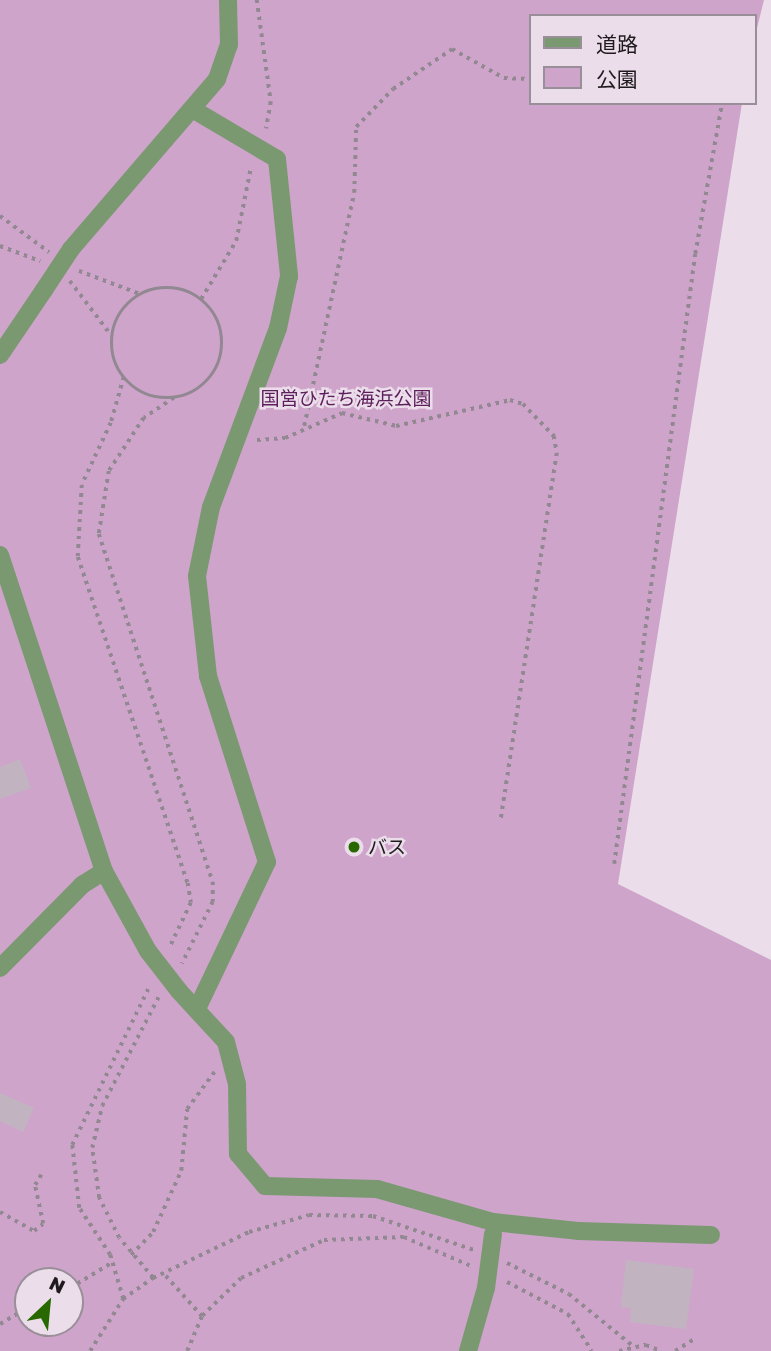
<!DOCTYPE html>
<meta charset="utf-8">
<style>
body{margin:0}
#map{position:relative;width:771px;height:1351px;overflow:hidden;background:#ebddea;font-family:"Golos Text","Noto Sans JP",sans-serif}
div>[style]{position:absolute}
.green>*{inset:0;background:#cea4cb}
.building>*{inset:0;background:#c1b4c0}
.path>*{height:3.5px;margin-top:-1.75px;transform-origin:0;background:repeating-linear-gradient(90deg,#928891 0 3.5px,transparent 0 8.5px)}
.path>.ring{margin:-1.75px;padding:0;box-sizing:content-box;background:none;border:3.5px solid #928891;border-radius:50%}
.minor>*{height:18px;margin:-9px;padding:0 9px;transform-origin:9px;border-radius:9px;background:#7b9971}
.minor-bridge>*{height:18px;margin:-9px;padding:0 9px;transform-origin:9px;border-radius:9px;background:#7b9971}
.dots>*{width:19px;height:19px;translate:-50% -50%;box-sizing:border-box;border:4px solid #ebddea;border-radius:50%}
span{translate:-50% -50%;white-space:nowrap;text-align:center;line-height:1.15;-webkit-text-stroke:5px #ebddea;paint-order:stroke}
.park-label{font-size:19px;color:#5d1f5c}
.poi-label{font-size:19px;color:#1f1a1e}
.left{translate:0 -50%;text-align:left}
.legend{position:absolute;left:529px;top:14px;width:228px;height:91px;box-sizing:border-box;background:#ebddea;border:2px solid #998f98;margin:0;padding:9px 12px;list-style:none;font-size:21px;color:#1f1a1e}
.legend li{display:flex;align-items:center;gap:14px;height:35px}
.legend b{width:35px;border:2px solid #998f98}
.north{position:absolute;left:14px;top:1267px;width:70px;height:70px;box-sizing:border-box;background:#ebddea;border:2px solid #998f98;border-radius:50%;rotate:26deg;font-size:19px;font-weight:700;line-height:28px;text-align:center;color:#1f1a1e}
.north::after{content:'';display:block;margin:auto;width:24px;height:32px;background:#276900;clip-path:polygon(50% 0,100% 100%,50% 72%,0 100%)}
</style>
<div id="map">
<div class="green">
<div style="clip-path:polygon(evenodd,0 0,764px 0,755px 36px,755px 16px,531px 16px,531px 103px,742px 103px,618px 884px,771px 960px,771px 1351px,0 1351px,0 0,28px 1281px,70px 1281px,70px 1323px,28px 1323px,28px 1281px)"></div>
</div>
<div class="building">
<div style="clip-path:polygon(20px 759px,31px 788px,0 799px,0 767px)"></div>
<div style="clip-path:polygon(0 1093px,34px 1108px,23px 1132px,0 1121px)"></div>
<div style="clip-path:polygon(626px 1260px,694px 1269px,686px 1329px,630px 1322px,631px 1308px,621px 1307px)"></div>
</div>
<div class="path">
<div style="left:257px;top:0;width:103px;rotate:82.2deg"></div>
<div style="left:271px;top:102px;width:27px;rotate:100deg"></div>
<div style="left:0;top:216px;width:61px;rotate:36.3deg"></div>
<div style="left:0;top:246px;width:43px;rotate:20.6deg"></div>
<div style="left:79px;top:271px;width:65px;rotate:20.7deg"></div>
<div style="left:70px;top:281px;width:68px;rotate:52.8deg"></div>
<div class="ring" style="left:112px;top:288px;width:106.5px;height:106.5px"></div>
<div style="left:201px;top:299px;width:68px;rotate:-58.9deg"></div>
<div style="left:236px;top:241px;width:76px;rotate:-78.7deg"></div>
<div style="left:124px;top:377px;width:48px;rotate:105.8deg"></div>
<div style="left:111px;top:423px;width:68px;rotate:115.1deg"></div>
<div style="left:82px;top:485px;width:72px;rotate:93.2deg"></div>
<div style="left:78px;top:557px;width:344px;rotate:71.4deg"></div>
<div style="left:188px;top:883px;width:20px;rotate:81deg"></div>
<div style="left:191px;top:903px;width:49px;rotate:115.5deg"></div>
<div style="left:174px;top:398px;width:36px;rotate:146deg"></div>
<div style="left:144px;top:418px;width:64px;rotate:123.4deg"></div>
<div style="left:109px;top:471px;width:64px;rotate:99deg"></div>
<div style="left:99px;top:534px;width:366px;rotate:71.9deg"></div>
<div style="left:213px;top:882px;width:20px;rotate:90deg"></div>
<div style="left:213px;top:902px;width:69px;rotate:116.6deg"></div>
<div style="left:304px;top:426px;width:238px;rotate:-77.9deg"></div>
<div style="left:354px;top:193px;width:66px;rotate:-88.3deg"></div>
<div style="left:356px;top:127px;width:53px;rotate:-45.8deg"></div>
<div style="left:393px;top:89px;width:71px;rotate:-34.1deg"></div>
<div style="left:452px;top:49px;width:60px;rotate:29.1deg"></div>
<div style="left:504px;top:78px;width:27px;rotate:2deg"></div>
<div style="left:257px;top:440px;width:28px;rotate:-4deg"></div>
<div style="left:285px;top:438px;width:62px;rotate:-23.7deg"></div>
<div style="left:342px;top:413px;width:56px;rotate:13.5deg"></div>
<div style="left:396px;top:426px;width:117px;rotate:-12.8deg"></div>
<div style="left:510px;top:400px;width:14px;rotate:17deg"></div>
<div style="left:523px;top:404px;width:45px;rotate:45.9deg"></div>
<div style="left:554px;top:436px;width:17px;rotate:80deg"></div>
<div style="left:557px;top:453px;width:372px;rotate:98.7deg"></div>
<div style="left:614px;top:864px;width:615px;rotate:-82.44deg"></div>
<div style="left:695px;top:254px;width:153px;rotate:-79.9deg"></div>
<div style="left:0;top:1212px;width:39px;rotate:29deg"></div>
<div style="left:34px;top:1231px;width:11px;rotate:-38deg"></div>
<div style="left:43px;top:1224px;width:40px;rotate:-102deg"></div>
<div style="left:35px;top:1185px;width:12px;rotate:-59deg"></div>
<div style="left:131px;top:1255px;width:32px;rotate:-46deg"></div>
<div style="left:153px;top:1232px;width:67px;rotate:-65.3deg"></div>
<div style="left:181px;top:1171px;width:62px;rotate:-84.5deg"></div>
<div style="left:187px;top:1109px;width:47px;rotate:-53.6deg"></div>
<div style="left:507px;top:1263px;width:69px;rotate:26.6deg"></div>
<div style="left:569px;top:1294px;width:82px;rotate:39.1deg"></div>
<div style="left:166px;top:1276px;width:54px;rotate:48deg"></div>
<div style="left:153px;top:1278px;width:52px;rotate:-130.4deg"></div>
<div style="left:119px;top:1238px;width:45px;rotate:-116.6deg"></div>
<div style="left:99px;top:1198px;width:50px;rotate:-98deg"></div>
<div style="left:92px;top:1148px;width:43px;rotate:-76.6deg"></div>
<div style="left:102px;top:1106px;width:124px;rotate:-62.6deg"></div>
<div style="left:507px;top:1282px;width:69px;rotate:27.7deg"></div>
<div style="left:568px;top:1314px;width:44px;rotate:57deg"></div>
<div style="left:70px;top:1288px;width:50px;rotate:-31.2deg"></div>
<div style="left:123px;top:1299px;width:46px;rotate:-106.5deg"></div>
<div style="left:110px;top:1255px;width:56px;rotate:-123.4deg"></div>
<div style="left:79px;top:1208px;width:63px;rotate:-96.3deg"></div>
<div style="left:72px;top:1145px;width:178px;rotate:-64deg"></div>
<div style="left:0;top:1324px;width:33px;rotate:-31deg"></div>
<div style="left:90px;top:1351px;width:62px;rotate:-57.6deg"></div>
<div style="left:123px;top:1299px;width:37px;rotate:-35deg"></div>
<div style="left:153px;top:1278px;width:106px;rotate:-25.6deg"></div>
<div style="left:249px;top:1232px;width:62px;rotate:-15.8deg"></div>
<div style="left:309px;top:1215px;width:64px;rotate:0.9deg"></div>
<div style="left:373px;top:1216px;width:107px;rotate:18.6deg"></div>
<div style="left:187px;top:1351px;width:38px;rotate:-67deg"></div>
<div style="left:202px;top:1316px;width:54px;rotate:-44.3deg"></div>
<div style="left:241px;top:1278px;width:91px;rotate:-24.6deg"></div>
<div style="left:324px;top:1240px;width:80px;rotate:-2.1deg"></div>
<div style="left:404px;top:1237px;width:73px;rotate:23.4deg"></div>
<div style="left:619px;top:1351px;width:28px;rotate:-13deg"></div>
<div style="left:646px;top:1345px;width:16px;rotate:22deg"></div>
<div style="left:675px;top:1351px;width:25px;rotate:-32deg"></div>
</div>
<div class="minor">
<div style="left:194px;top:110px;width:96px;rotate:30.6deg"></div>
<div style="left:277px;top:159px;width:118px;rotate:84.1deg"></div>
<div style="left:289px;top:276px;width:53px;rotate:101.9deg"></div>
<div style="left:278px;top:328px;width:191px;rotate:110.5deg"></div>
<div style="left:211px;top:507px;width:70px;rotate:101.5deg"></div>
<div style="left:197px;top:576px;width:101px;rotate:83.7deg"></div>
<div style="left:208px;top:676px;width:195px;rotate:72.4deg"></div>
<div style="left:267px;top:862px;width:163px;rotate:115.5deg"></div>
<div style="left:71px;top:249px;width:224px;rotate:-49.3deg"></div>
<div style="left:217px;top:79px;width:36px;rotate:-71deg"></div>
<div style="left:229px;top:45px;width:45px;rotate:-91.3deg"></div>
<div style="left:0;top:355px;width:78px;rotate:-55.9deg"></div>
<div style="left:0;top:555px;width:333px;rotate:71.8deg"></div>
<div style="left:104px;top:871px;width:91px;rotate:61.2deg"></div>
<div style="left:0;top:968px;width:117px;rotate:-45.3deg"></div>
<div style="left:82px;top:885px;width:26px;rotate:-32deg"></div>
<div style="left:179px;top:991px;width:69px;rotate:47.3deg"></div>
<div style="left:226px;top:1042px;width:43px;rotate:75.3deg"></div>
<div style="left:237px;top:1084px;width:70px;rotate:89.2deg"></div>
<div style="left:238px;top:1154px;width:42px;rotate:49.8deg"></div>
<div style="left:265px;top:1186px;width:112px;rotate:1.5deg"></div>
<div style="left:377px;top:1189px;width:121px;rotate:15.9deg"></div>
<div style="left:493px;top:1222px;width:85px;rotate:6deg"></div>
<div style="left:578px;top:1231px;width:133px;rotate:1.7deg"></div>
<div style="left:468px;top:1351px;width:66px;rotate:-74.1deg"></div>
</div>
<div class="minor-bridge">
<div style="left:44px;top:290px;width:49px;rotate:-56.6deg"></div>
<div style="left:148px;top:951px;width:51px;rotate:52.2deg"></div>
<div style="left:486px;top:1288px;width:54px;rotate:-82.6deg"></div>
</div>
<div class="dots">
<div style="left:354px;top:847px;background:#276900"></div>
</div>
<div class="park-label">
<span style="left:346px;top:398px">国営ひたち海浜公園</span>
</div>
<div class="poi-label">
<span class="left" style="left:368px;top:847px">バス</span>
</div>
<ul class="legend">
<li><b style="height:9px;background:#7b9971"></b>道路</li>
<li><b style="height:19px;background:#cea4cb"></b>公園</li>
</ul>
<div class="north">N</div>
</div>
